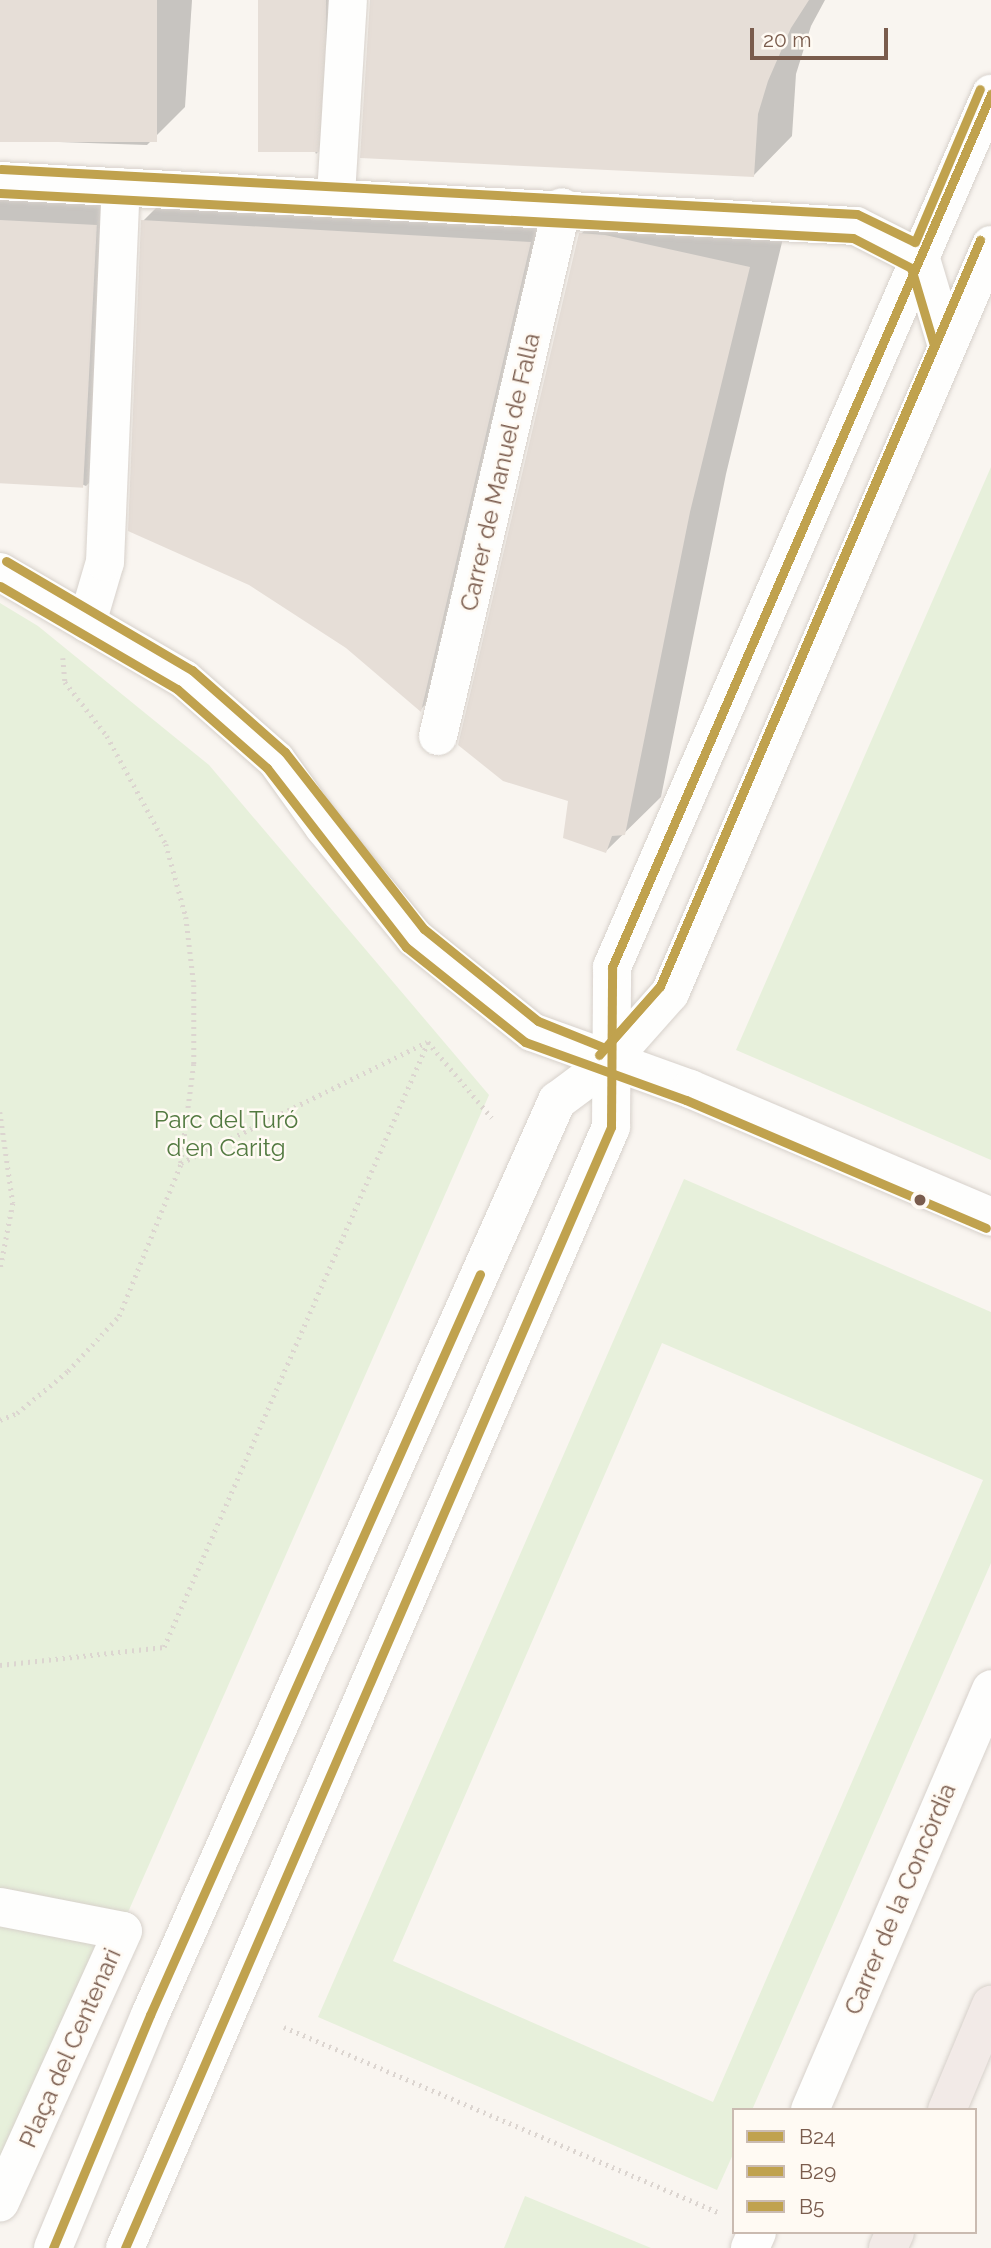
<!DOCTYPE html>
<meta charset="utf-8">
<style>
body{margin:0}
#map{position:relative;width:991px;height:2248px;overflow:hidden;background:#f9f5f0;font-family:Raleway,sans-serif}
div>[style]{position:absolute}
.green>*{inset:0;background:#e7f0db}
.shadow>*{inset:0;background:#0003}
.building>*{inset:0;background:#e6ded7;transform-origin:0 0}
.path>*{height:4.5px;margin-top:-2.25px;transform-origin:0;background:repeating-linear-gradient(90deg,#dcd5d0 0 2px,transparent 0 7px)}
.roads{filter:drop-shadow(0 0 2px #d7d1cb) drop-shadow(0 0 2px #d7d1cb)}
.minor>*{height:38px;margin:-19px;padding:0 19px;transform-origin:19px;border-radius:19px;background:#fefefd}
.highway>*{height:38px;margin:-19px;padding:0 19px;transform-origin:19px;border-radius:19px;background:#f2eae7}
.bus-1>*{height:9px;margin:-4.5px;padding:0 4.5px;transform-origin:4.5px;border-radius:4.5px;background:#c0a24e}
.bus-2>*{height:9px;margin:-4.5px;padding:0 4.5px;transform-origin:4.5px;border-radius:4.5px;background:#c0a24e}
.bus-3>*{height:9px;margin:-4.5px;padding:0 4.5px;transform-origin:4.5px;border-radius:4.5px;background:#c0a24e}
.dots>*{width:19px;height:19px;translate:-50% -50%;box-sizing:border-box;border:4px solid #fffaf3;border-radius:50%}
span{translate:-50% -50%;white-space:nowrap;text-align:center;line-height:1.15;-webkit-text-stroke:5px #fffaf3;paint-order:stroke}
.street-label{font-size:24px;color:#7a5c4d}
.park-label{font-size:24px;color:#537a41}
.legend{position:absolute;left:732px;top:2108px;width:245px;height:126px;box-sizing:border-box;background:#fffaf3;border:2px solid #cabbb1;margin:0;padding:9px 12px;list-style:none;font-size:21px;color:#7a5c4d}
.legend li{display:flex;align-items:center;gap:14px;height:35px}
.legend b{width:35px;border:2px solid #cabbb1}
.scale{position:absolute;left:750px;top:28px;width:138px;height:32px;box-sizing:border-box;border:4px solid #7a5c4d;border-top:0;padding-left:9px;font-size:21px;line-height:24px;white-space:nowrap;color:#7a5c4d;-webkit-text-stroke:5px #fffaf3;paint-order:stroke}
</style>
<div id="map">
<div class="green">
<div style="clip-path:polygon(991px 467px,991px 1160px,736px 1050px)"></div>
<div style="clip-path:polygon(0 603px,38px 626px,209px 765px,489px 1095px,0 2202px)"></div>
<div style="clip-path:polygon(evenodd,684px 1179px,991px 1312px,991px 1563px,752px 2110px,734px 2110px,734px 2152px,717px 2190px,318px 2017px,684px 1179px,662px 1343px,983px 1480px,713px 2102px,393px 1961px,662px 1343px)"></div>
<div style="clip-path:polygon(525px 2196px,651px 2248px,504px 2248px)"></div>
</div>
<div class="shadow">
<div style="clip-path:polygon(0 0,192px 0,185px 107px,147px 145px,0 140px)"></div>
<div style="clip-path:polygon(260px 0,361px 0,354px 115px,316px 154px)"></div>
<div style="clip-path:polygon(372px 0,825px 0,811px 26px,796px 74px,792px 136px,754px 175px)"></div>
<div style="clip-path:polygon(0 176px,131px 191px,120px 451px,86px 486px,0 452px)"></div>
<div style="clip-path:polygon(180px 184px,567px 206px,457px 673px,421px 709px,143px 221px)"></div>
<div style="clip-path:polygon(618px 198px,785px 230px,726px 474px,661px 797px,606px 851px,570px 800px,581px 234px)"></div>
</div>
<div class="building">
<div style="left:0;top:0;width:157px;height:142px"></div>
<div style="left:258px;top:0;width:68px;height:152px"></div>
<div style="clip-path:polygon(370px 0,809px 0,791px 28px,768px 81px,758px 114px,754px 177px,360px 158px)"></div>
<div style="left:0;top:220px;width:97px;height:263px;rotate:3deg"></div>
<div style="clip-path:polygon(141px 220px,531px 242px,421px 712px,346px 648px,249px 585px,128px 531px)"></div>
<div style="clip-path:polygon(579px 233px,605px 235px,750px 267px,690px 512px,625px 835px,612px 836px,606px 853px,563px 838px,568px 801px,503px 781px,458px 745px)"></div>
</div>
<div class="path">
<div style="left:63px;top:658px;width:24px;rotate:85deg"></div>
<div style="left:65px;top:682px;width:68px;rotate:52.1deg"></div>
<div style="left:107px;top:736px;width:123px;rotate:61.4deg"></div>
<div style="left:166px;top:844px;width:76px;rotate:74.7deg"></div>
<div style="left:186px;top:917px;width:68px;rotate:83.3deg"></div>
<div style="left:194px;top:985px;width:79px;rotate:90deg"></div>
<div style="left:194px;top:1064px;width:100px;rotate:97.5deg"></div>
<div style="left:428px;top:1042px;width:99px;rotate:49.9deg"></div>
<div style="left:0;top:1112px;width:92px;rotate:81.9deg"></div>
<div style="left:13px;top:1203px;width:69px;rotate:100.8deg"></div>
<div style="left:0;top:1420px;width:18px;rotate:-22deg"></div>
<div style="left:17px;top:1413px;width:66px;rotate:-39.5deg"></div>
<div style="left:68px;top:1371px;width:75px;rotate:-47.2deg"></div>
<div style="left:119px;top:1316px;width:165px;rotate:-67.9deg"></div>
<div style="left:181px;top:1163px;width:274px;rotate:-26.2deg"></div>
<div style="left:0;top:1665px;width:165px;rotate:-6.3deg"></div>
<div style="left:164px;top:1647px;width:660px;rotate:-66.43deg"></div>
<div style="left:284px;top:2027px;width:475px;rotate:23.1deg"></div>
</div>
<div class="roads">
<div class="minor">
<div style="left:0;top:181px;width:857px;rotate:3.01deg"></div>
<div style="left:856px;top:226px;width:73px;rotate:26.9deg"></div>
<div style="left:921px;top:259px;width:91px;rotate:73.4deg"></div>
<div style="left:336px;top:195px;width:195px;rotate:-86.5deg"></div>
<div style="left:0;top:572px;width:213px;rotate:30.2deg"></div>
<div style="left:184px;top:679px;width:123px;rotate:41.4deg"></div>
<div style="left:276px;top:760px;width:82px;rotate:54.4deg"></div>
<div style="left:324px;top:827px;width:144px;rotate:50.7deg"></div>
<div style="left:415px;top:938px;width:150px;rotate:38.8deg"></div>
<div style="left:532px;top:1032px;width:168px;rotate:19.8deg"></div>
<div style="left:690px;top:1089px;width:327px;rotate:23deg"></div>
<div style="left:87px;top:623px;width:64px;rotate:-73.6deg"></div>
<div style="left:105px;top:562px;width:375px;rotate:-87.6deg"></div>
<div style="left:438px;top:736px;width:543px;rotate:-76.81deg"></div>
<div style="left:0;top:1907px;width:125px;rotate:11deg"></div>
<div style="left:123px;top:1931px;width:298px;rotate:114.4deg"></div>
<div style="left:810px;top:2110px;width:458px;rotate:-66.7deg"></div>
<div style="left:53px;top:2248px;width:252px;rotate:-67.4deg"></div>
<div style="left:150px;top:2015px;width:1001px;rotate:-66deg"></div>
<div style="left:557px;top:1101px;width:64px;rotate:-36.7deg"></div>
<div style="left:608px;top:1063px;width:94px;rotate:-48.5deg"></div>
<div style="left:670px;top:993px;width:814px;rotate:-66.77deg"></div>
<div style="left:125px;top:2248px;width:1222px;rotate:-66.56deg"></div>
<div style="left:611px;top:1127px;width:160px;rotate:-89.6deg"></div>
<div style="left:612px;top:967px;width:952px;rotate:-66.53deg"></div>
<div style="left:750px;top:2248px;width:17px;rotate:-66deg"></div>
</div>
<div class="highway">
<div style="left:947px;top:2110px;width:114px;rotate:-67.3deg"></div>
<div style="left:888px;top:2248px;width:17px;rotate:-66deg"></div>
</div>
</div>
<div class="bus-1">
<div style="left:53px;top:2248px;width:252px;rotate:-67.4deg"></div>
<div style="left:150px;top:2015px;width:811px;rotate:-65.99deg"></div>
<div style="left:125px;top:2248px;width:1222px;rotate:-66.56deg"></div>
<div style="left:611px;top:1127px;width:160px;rotate:-89.6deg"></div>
<div style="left:612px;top:967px;width:952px;rotate:-66.53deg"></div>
</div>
<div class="bus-2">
<div style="left:0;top:193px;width:854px;rotate:3.02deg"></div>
<div style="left:853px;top:238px;width:65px;rotate:27.3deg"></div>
<div style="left:911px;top:268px;width:80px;rotate:73.4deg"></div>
<div style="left:934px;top:345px;width:697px;rotate:113.14deg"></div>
<div style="left:660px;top:986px;width:92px;rotate:131.5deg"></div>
<div style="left:0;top:586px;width:205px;rotate:30.2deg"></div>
<div style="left:177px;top:689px;width:120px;rotate:41.3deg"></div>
<div style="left:267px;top:768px;width:227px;rotate:52.2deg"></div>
<div style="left:406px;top:947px;width:152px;rotate:38.6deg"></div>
<div style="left:525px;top:1042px;width:171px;rotate:19.8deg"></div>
<div style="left:686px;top:1100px;width:326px;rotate:23.1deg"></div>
</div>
<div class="bus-3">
<div style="left:1px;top:169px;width:857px;rotate:3.01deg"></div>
<div style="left:857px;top:214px;width:64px;rotate:25.8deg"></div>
<div style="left:915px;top:242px;width:166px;rotate:-67deg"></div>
<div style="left:6px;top:561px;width:216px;rotate:30.4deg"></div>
<div style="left:192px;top:670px;width:124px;rotate:41.4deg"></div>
<div style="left:285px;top:752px;width:225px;rotate:51.9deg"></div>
<div style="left:424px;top:929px;width:146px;rotate:38.9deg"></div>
<div style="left:538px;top:1021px;width:72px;rotate:21.9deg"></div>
<div style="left:605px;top:1048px;width:83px;rotate:-48.4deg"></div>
<div style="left:660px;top:986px;width:812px;rotate:-66.78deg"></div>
</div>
<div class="dots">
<div style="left:920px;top:1200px;background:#7a5c4d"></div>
</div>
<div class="street-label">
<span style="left:500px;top:472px;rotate:-77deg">Carrer de Manuel de Falla</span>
<span style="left:900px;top:1899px;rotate:-67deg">Carrer de la Concòrdia</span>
<span style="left:70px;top:2048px;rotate:-66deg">Plaça del Centenari</span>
</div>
<div class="park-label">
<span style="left:226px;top:1134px">Parc del Turó<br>d'en Caritg</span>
</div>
<ul class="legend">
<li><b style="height:9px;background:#c0a24e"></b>B24</li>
<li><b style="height:9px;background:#c0a24e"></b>B29</li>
<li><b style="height:9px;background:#c0a24e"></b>B5</li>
</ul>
<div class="scale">20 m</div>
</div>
